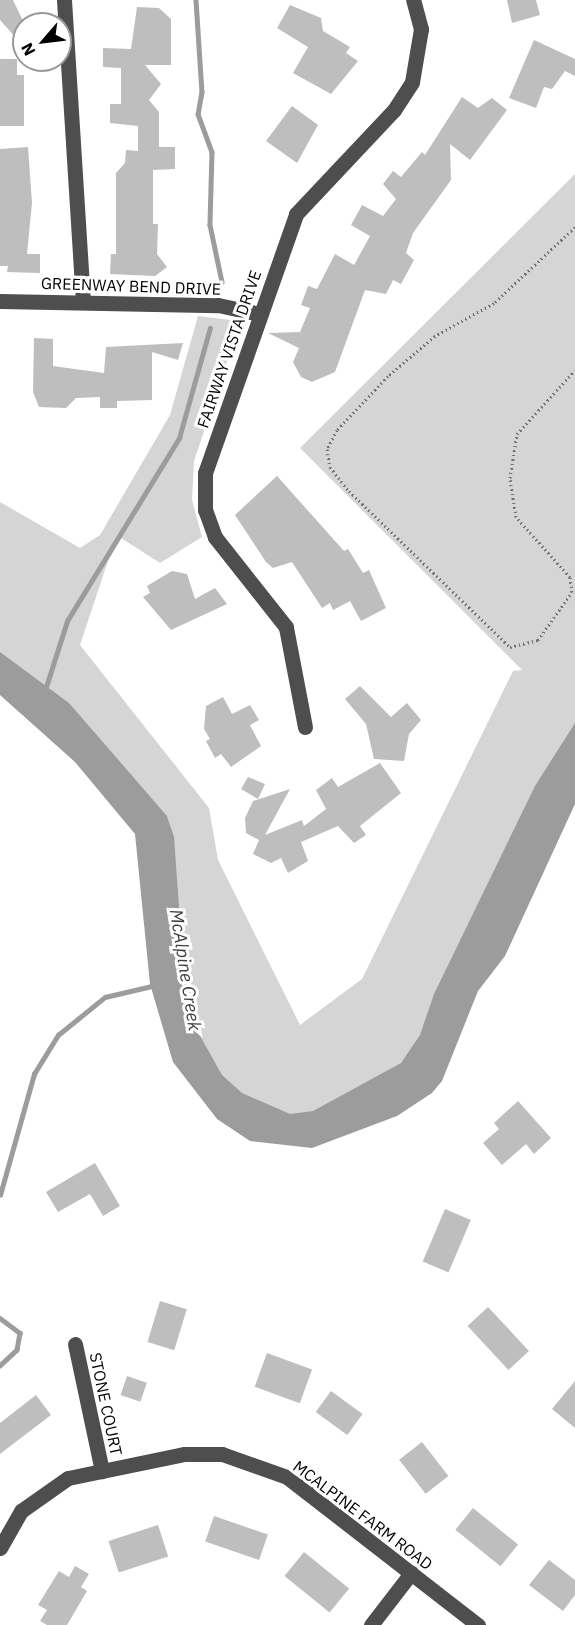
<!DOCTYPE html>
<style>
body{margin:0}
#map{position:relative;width:575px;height:1625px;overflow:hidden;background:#fff;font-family:"IBM Plex Sans",sans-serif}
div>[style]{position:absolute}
.green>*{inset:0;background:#d5d5d5}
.water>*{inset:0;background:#9c9c9c}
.stream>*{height:4.5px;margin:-2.25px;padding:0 2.25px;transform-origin:2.25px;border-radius:2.25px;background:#9c9c9c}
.building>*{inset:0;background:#bebebe;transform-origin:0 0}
.path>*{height:3px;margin-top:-1.5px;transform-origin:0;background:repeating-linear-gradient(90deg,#707070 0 1.5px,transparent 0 4.5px)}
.minor>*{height:15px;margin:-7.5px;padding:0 7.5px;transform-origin:7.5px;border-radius:7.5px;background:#4e4e4e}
span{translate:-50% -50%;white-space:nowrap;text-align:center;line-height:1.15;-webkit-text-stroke:6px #fff;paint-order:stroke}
.street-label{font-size:16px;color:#000}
.water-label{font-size:18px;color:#3d3d3d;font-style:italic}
.north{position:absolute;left:12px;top:12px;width:60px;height:60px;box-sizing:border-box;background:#fff;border:2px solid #999;border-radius:50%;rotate:242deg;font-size:16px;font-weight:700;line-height:24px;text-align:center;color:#000}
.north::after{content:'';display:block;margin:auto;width:21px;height:27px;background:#000;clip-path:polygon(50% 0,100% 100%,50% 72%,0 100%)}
</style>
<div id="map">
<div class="green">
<div style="clip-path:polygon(575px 174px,575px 751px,425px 1074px,339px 1115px,260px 1115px,176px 1040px,148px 803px,0 668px,0 502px,80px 548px,100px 535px,170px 415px,198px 316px,231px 320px,236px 335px,194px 461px,192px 500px,202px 537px,160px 563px,121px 538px,108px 561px,80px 645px,209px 808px,218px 860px,300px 1025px,362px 979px,513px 671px,522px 670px,300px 448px)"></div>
</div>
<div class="water">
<div style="clip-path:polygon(0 652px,69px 703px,167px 816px,174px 837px,184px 977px,199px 1034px,222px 1075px,242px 1093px,290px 1114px,313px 1111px,401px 1063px,420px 1035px,434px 994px,535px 786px,575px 723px,575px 804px,505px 956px,478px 991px,442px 1081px,432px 1093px,397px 1116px,312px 1148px,250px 1141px,217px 1119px,173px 1062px,150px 984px,135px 834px,75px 762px,0 695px)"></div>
</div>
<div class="stream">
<div style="left:196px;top:0;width:92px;rotate:86.3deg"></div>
<div style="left:202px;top:92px;width:22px;rotate:100deg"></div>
<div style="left:198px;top:114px;width:40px;rotate:69.8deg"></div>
<div style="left:212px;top:152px;width:73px;rotate:91.6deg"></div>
<div style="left:210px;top:225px;width:58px;rotate:78.1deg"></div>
<div style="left:46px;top:687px;width:69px;rotate:-72.3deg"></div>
<div style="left:67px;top:621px;width:215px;rotate:-58.5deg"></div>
<div style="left:179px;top:438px;width:114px;rotate:-74.3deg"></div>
<div style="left:0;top:1195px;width:126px;rotate:-74.3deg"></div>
<div style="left:34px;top:1074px;width:46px;rotate:-58.4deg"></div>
<div style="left:58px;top:1035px;width:60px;rotate:-39deg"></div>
<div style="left:105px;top:997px;width:52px;rotate:-13.2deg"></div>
<div style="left:0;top:1318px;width:25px;rotate:37deg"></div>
<div style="left:20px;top:1333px;width:17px;rotate:100deg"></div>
<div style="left:17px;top:1350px;width:23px;rotate:137deg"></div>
</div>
<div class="building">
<div style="clip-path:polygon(0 0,13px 0,24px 23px,24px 31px,16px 38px,0 20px)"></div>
<div style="clip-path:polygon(507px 0,536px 0,540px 15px,512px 23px)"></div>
<div style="clip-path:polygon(290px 5px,321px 18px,323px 31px,350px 47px,346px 53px,358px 61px,331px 94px,293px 73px,308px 47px,277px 28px)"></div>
<div style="clip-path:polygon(137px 7px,159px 8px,171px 19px,171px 65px,145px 65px,161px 84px,149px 100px,159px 112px,159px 147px,175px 147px,175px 169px,153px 170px,153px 224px,158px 224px,157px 254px,167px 267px,155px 276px,110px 274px,111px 254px,116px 254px,116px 173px,125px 163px,126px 150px,138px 151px,138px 126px,110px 123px,110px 104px,121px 104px,121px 68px,103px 67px,103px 48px,131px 49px)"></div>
<div style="clip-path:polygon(534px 40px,575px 59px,575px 76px,565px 71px,552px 89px,544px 87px,536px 108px,509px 98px)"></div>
<div style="clip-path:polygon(0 59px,17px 59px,17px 75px,24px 75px,24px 126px,0 126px)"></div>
<div style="clip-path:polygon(462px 97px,478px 108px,492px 98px,507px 110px,470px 160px,450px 144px,451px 180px,413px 233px,406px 253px,414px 260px,401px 284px,393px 280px,386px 294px,365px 290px,335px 372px,312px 382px,301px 377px,293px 362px,299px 348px,268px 333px,300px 332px,310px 308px,301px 305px,308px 286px,317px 289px,335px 254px,354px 265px,370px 236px,351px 225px,362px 205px,383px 216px,396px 199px,383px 184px,393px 171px,401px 177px,422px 152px,425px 155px)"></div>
<div style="clip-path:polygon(292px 106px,318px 125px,297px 163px,266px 141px)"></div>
<div style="clip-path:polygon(28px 147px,32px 203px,27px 254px,40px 254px,40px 273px,7px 272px,8px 266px,0 266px,0 149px)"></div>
<div style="clip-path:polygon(34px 338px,53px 339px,53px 366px,104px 373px,106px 347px,183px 343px,178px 360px,152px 352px,152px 400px,117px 401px,117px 408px,100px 408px,100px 397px,76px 398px,66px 408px,39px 407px,33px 392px)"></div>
<div style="clip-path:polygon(277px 476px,344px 551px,348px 549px,363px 573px,369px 570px,386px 608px,361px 621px,350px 601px,333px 610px,330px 603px,322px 608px,292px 562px,273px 568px,266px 562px,235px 515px)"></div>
<div style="clip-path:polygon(172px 571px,187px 574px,195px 599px,215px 588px,227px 604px,171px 630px,143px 597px,150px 593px,147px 586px)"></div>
<div style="clip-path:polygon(360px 686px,391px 717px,407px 703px,421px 720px,409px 734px,404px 761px,374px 759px,366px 724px,345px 699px)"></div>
<div style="clip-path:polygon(223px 697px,232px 714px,250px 705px,259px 720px,250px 725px,261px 746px,231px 767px,221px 754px,215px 758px,206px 741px,210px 739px,204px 729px,206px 706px)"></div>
<div style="clip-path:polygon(380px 763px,401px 793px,360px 826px,366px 835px,354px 843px,338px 826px,301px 842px,308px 861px,288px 873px,281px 858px,271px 863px,253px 854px,259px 840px,246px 833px,245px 818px,253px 801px,290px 789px,265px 835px,302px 820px,304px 826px,326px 809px,316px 790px,332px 778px,338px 787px)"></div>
<div style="clip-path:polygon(248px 777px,265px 784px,258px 799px,241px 789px)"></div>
<div style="clip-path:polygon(518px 1101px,551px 1138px,534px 1154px,526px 1144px,502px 1165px,483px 1143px,499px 1129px,494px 1123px)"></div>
<div style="clip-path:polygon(95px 1163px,120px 1206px,103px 1216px,90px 1194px,58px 1212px,46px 1192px)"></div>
<div style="left:445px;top:1209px;width:28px;height:57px;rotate:23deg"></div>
<div style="left:160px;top:1301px;width:28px;height:43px;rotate:17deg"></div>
<div style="left:488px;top:1307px;width:60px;height:28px;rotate:47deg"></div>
<div style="left:267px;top:1353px;width:48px;height:36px;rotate:20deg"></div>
<div style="left:127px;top:1376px;width:21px;height:20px;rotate:19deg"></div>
<div style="clip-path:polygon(575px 1381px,575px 1428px,552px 1409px)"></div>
<div style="left:331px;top:1391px;width:39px;height:26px;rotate:36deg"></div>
<div style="clip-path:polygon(36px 1395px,51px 1415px,0 1454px,0 1423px)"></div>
<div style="left:422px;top:1442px;width:43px;height:29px;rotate:52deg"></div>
<div style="left:473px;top:1508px;width:58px;height:28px;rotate:39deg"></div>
<div style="left:214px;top:1516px;width:57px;height:27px;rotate:19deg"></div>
<div style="left:158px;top:1525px;width:33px;height:52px;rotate:72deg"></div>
<div style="left:304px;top:1552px;width:58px;height:31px;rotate:39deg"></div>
<div style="clip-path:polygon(549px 1560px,575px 1580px,575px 1595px,563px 1611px,529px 1585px)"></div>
<div style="clip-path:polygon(75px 1566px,89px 1574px,81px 1587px,87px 1591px,67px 1625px,47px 1625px,40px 1621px,47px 1610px,38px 1605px,59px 1571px,69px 1577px)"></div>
</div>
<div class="path">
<div style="left:575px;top:227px;width:111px;rotate:136.8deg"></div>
<div style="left:494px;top:303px;width:68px;rotate:150.8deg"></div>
<div style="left:435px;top:336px;width:62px;rotate:139.6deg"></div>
<div style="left:388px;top:376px;width:74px;rotate:133.4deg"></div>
<div style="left:337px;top:430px;width:21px;rotate:118deg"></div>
<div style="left:327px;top:449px;width:18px;rotate:81deg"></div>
<div style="left:330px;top:467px;width:31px;rotate:52deg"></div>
<div style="left:349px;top:491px;width:224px;rotate:44.1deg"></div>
<div style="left:510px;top:647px;width:29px;rotate:-14deg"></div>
<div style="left:538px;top:640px;width:59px;rotate:-54.7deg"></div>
<div style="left:572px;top:592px;width:15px;rotate:-98deg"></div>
<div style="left:570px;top:577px;width:81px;rotate:-132deg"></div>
<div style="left:516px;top:517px;width:39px;rotate:-99deg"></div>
<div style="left:510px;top:478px;width:45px;rotate:-81deg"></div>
<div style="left:517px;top:434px;width:86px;rotate:-47.8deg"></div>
</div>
<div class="minor">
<div style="left:64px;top:0;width:300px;rotate:86.4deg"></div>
<div style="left:0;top:301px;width:218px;rotate:1.1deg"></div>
<div style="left:218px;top:305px;width:43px;rotate:12.1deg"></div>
<div style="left:305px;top:727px;width:102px;rotate:-100.8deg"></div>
<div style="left:286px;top:627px;width:115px;rotate:-128.3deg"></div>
<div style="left:215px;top:537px;width:29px;rotate:-110deg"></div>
<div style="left:205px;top:510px;width:37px;rotate:-90deg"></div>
<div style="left:205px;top:473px;width:275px;rotate:-70.6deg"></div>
<div style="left:296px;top:214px;width:143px;rotate:-46.7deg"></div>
<div style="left:394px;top:110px;width:33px;rotate:-57deg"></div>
<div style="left:412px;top:82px;width:54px;rotate:-80.4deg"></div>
<div style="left:421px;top:29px;width:30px;rotate:-105deg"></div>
<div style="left:75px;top:1344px;width:130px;rotate:78deg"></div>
<div style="left:0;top:1548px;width:43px;rotate:-60.4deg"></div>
<div style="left:21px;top:1511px;width:57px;rotate:-35.1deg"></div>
<div style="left:68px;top:1478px;width:118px;rotate:-11.7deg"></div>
<div style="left:184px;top:1454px;width:38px"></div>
<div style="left:222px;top:1454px;width:69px;rotate:19.5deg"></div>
<div style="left:287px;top:1477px;width:242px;rotate:37.8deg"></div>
<div style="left:371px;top:1625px;width:66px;rotate:-52.4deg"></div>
</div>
<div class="street-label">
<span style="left:131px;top:286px;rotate:2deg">GREENWAY BEND DRIVE</span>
<span style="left:229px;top:349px;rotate:-71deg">FAIRWAY VISTA DRIVE</span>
<span style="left:106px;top:1404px;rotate:78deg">STONE COURT</span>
<span style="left:363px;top:1515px;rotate:37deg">MCALPINE FARM ROAD</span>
</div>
<div class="water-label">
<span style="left:185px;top:970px;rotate:81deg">McAlpine Creek</span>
</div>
<div class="north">N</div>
</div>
